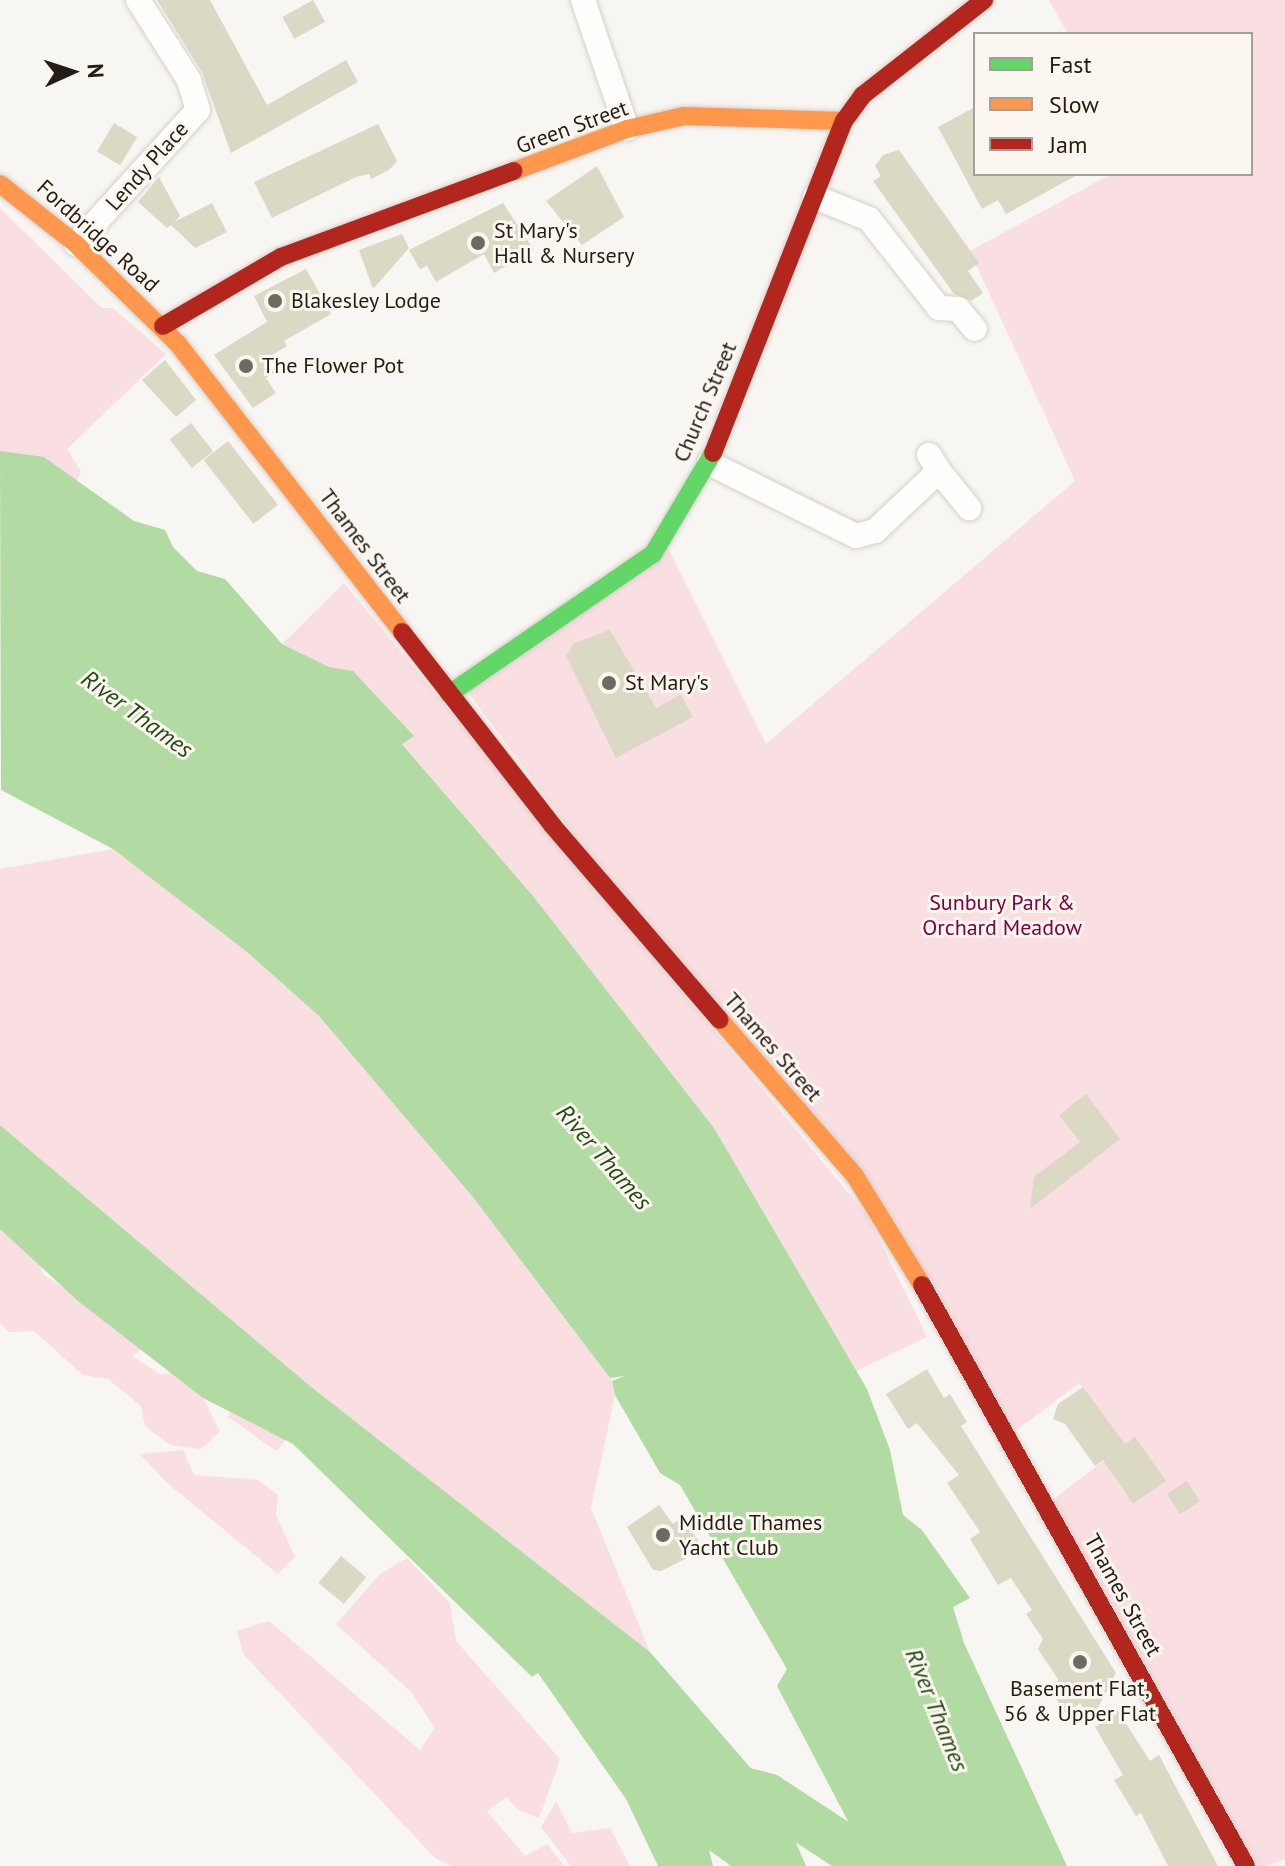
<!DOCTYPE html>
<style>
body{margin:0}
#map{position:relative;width:1285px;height:1866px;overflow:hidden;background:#f8f6f3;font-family:"PT Sans",sans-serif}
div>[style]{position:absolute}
.green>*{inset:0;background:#f9dee2}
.water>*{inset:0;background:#b1dba2}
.river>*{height:46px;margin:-23px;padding:0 23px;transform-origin:23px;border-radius:23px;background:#b1dba2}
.building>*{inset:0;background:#dbd8c3;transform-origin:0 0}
.roads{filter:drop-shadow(0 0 2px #d5d0c9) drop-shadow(0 0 2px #d5d0c9)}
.street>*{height:24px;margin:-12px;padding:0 12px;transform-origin:12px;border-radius:12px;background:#fefefd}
.fast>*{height:18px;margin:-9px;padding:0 9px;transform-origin:9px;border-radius:9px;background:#63d668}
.slow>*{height:18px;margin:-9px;padding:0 9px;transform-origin:9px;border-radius:9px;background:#ff974d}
.jam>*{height:18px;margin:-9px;padding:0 9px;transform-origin:9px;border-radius:9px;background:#b3261e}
.dots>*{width:22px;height:22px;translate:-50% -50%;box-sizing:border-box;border:4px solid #fbf6f0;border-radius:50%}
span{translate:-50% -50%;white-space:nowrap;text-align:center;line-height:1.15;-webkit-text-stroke:6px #fbf6f0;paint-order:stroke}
.street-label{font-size:22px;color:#251d12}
.poi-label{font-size:22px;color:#251d12}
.left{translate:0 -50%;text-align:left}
.park-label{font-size:22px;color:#81013c}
.water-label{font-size:24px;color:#224a15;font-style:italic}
.legend{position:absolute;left:973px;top:32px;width:280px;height:144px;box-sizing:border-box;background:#fbf6f0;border:2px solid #a59f97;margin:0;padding:10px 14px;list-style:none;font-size:24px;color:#251d12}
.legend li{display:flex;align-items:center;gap:16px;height:40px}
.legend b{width:40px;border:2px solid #a59f97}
.north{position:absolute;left:32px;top:32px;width:80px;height:80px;-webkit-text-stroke:6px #fbf6f0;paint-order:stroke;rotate:87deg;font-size:22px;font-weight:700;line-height:32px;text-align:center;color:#251d12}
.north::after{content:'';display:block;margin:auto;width:28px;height:36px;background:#251d12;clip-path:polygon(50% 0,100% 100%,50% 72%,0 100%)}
</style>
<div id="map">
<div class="green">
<div style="clip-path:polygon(1049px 0,1285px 0,1285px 1859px,1267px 1866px,1246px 1866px,1045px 1506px,1111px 1455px,1114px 1476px,1133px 1504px,1165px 1481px,1125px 1444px,1079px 1383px,1006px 1438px,887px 1222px,680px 978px,462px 684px,663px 538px,766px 744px,1075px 481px,970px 251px,1111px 174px,1251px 174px,1251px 34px,1068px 34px)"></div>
<div style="clip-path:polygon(0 208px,102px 308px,113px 308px,166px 354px,67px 449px,81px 472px,65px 505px,0 473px)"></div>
<div style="clip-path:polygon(344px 583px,869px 1218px,927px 1337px,856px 1371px,714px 1128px,533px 896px,402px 743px,413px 735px,353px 671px,329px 667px,282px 644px)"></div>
<div style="clip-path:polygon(113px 849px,247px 952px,319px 1016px,472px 1196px,612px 1381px,615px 1395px,591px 1508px,650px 1652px,310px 1386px,0 1125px,0 869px)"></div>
<div style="clip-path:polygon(0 1210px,32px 1237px,43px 1274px,148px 1346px,132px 1356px,160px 1374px,191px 1372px,220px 1432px,201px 1449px,170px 1445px,145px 1426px,141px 1406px,108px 1379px,83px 1375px,34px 1331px,8px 1332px,0 1323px)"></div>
<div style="clip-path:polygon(233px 1400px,295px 1430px,276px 1451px,228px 1417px)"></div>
<div style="clip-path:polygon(183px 1450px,194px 1475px,258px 1480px,278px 1495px,276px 1515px,295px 1557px,278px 1574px,166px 1482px,140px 1454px)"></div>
<div style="clip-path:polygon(407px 1558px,450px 1603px,456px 1641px,560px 1759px,539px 1818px,518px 1810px,507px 1797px,487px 1811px,525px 1856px,547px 1844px,564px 1866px,452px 1866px,435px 1858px,243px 1654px,237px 1631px,269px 1621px,420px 1750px,435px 1728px,411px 1692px,336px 1624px,380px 1574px)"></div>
<div style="clip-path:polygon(556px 1801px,572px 1833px,610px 1828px,630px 1866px,571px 1866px,541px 1827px)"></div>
</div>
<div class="water">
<div style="clip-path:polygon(0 451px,44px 457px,134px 521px,165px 530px,173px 547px,197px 571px,225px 579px,282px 644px,329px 667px,353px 671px,414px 736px,402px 744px,533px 896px,714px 1128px,867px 1389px,890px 1450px,903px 1515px,922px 1530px,970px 1598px,953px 1607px,964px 1643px,1067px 1866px,864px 1866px,849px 1853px,862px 1833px,849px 1823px,777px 1686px,787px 1669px,680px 1485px,660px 1473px,615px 1395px,612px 1381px,625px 1376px,610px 1378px,472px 1196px,319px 1016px,247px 952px,113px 849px,1px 790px)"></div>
<div style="clip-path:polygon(0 1125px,310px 1386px,650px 1652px,755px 1773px,799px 1799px,784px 1815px,806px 1866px,731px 1866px,709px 1850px,713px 1866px,658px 1866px,626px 1799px,538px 1673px,532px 1677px,293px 1444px,203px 1398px,78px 1301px,0 1229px)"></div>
</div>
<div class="river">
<div style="left:735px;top:1788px;width:33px;rotate:14deg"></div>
<div style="left:767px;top:1796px;width:128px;rotate:33.2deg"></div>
</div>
<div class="building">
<div style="clip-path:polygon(157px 0,210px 0,267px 105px,346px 60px,358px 82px,231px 153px,202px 72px)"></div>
<div style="left:313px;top:0;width:25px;height:35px;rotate:61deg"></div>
<div style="clip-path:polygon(975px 107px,975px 174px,1079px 174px,1006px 214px,998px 200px,982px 209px,938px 127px)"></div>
<div style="left:114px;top:123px;width:27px;height:33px;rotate:31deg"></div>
<div style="clip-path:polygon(378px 124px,397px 161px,389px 170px,371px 179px,369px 174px,356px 177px,272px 218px,254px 182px)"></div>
<div style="clip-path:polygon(899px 150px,979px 263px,968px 271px,983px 293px,971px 301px,954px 294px,873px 181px,881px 176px,875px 166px,883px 155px)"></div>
<div style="clip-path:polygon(597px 166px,624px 217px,582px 245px,546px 201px)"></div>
<div style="clip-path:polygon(159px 177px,180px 216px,174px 222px,212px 203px,227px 232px,195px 248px,171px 225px,167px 228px,138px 202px)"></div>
<div style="clip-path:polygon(503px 203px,534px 250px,494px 273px,484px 254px,436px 282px,427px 266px,420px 269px,409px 250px)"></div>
<div style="clip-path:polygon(402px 234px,409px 248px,373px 289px,359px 250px)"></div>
<div style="clip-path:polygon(306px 269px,331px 314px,284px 341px,287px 346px,266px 359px,274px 373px,266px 378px,276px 393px,253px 408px,214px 355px,267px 322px,254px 296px)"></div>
<div style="clip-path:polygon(165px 360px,196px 400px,176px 417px,142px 380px)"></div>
<div style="left:191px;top:423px;width:36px;height:27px;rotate:52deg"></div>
<div style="left:228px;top:441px;width:81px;height:31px;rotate:52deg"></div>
<div style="clip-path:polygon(610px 630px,656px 708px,681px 695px,693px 717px,616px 758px,566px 656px,574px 643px)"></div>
<div style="clip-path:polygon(1086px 1094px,1120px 1139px,1030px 1209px,1034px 1177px,1080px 1142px,1059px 1115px)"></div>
<div style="clip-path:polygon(927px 1369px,944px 1398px,950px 1394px,967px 1422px,961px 1426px,1116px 1673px,1091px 1721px,1080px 1703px,1066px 1714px,1056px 1699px,1058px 1679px,1038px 1649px,1043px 1639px,1026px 1614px,1032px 1610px,1011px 1578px,998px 1585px,970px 1539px,980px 1532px,947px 1483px,959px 1475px,917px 1423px,908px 1429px,886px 1394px)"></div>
<div style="clip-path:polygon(1083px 1387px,1125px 1444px,1135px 1437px,1166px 1481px,1133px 1504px,1103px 1460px,1095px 1466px,1065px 1424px,1053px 1419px,1058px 1404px)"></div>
<div style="left:1187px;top:1481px;width:24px;height:24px;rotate:57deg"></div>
<div style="clip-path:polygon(659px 1505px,673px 1524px,682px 1517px,700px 1543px,689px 1548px,693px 1555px,661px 1571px,653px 1570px,627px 1527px)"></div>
<div style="left:341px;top:1556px;width:33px;height:35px;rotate:40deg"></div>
<div style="clip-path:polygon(1118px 1711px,1150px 1761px,1159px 1755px,1218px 1866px,1168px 1866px,1141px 1813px,1136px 1816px,1114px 1780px,1123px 1775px,1095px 1727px)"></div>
</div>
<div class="roads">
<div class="street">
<div style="left:583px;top:0;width:136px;rotate:71.2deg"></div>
<div style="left:815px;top:197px;width:58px;rotate:22.2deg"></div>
<div style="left:869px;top:219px;width:113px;rotate:51.8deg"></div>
<div style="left:939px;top:308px;width:19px;rotate:3deg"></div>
<div style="left:958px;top:309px;width:26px;rotate:50deg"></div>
<div style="left:76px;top:244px;width:181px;rotate:-47.7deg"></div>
<div style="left:198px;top:110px;width:31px;rotate:-107deg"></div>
<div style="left:189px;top:80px;width:95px;rotate:-122.5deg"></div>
<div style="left:709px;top:463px;width:164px;rotate:26.4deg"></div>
<div style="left:856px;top:536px;width:20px;rotate:-15deg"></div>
<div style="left:875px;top:531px;width:88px;rotate:-43.2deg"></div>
<div style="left:939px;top:471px;width:19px;rotate:-122deg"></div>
<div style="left:939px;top:471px;width:48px;rotate:51deg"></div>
</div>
<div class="fast">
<div style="left:449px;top:694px;width:247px;rotate:-34.5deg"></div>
<div style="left:653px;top:554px;width:117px;rotate:-59.3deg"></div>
</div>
<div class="slow">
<div style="left:514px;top:171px;width:121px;rotate:-20.4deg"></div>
<div style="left:627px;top:129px;width:58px;rotate:-12.8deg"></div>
<div style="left:684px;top:116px;width:160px;rotate:1.8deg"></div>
<div style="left:0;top:184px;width:97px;rotate:38.3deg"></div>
<div style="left:76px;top:244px;width:143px;rotate:44.4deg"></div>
<div style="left:178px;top:344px;width:365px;rotate:52.1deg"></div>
<div style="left:720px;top:1020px;width:206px;rotate:49.1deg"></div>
<div style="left:855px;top:1176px;width:128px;rotate:58.4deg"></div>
</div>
<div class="jam">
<div style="left:163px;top:326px;width:137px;rotate:-30.3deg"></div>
<div style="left:281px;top:257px;width:248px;rotate:-20.3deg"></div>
<div style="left:713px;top:453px;width:357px;rotate:-68.5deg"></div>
<div style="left:844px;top:121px;width:32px;rotate:-54deg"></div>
<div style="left:863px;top:95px;width:154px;rotate:-38.1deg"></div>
<div style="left:402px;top:632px;width:244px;rotate:52.1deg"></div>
<div style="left:552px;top:825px;width:257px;rotate:49.3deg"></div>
<div style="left:922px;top:1285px;width:665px;rotate:60.85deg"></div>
</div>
</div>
<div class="dots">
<div style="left:478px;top:243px;background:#6f6961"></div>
<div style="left:275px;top:301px;background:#6f6961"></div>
<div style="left:246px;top:366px;background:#6f6961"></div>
<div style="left:609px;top:683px;background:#6f6961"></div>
<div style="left:663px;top:1535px;background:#6f6961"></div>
<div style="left:1080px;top:1662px;background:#6f6961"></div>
</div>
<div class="street-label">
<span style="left:572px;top:127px;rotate:-20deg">Green Street</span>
<span style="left:147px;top:166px;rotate:-48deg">Lendy Place</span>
<span style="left:98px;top:236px;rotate:42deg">Fordbridge Road</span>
<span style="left:705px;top:402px;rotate:-67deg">Church Street</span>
<span style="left:365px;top:546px;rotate:53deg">Thames Street</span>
<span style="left:773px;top:1047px;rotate:49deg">Thames Street</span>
<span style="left:1123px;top:1595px;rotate:61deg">Thames Street</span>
</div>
<div class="poi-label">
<span class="left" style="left:494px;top:243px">St Mary's<br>Hall &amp; Nursery</span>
<span class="left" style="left:291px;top:301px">Blakesley Lodge</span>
<span class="left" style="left:262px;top:366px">The Flower Pot</span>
<span class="left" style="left:625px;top:683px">St Mary's</span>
<span class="left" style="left:679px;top:1535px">Middle Thames<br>Yacht Club</span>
<span style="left:1080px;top:1701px">Basement Flat,<br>56 &amp; Upper Flat</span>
</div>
<div class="park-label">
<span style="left:1002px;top:915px">Sunbury Park &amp;<br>Orchard Meadow</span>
</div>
<div class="water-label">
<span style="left:137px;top:714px;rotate:36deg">River Thames</span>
<span style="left:604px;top:1157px;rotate:49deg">River Thames</span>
<span style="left:937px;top:1710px;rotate:68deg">River Thames</span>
</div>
<ul class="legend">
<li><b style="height:10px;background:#63d668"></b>Fast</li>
<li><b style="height:10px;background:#ff974d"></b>Slow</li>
<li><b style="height:10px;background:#b3261e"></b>Jam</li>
</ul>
<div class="north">N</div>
</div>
